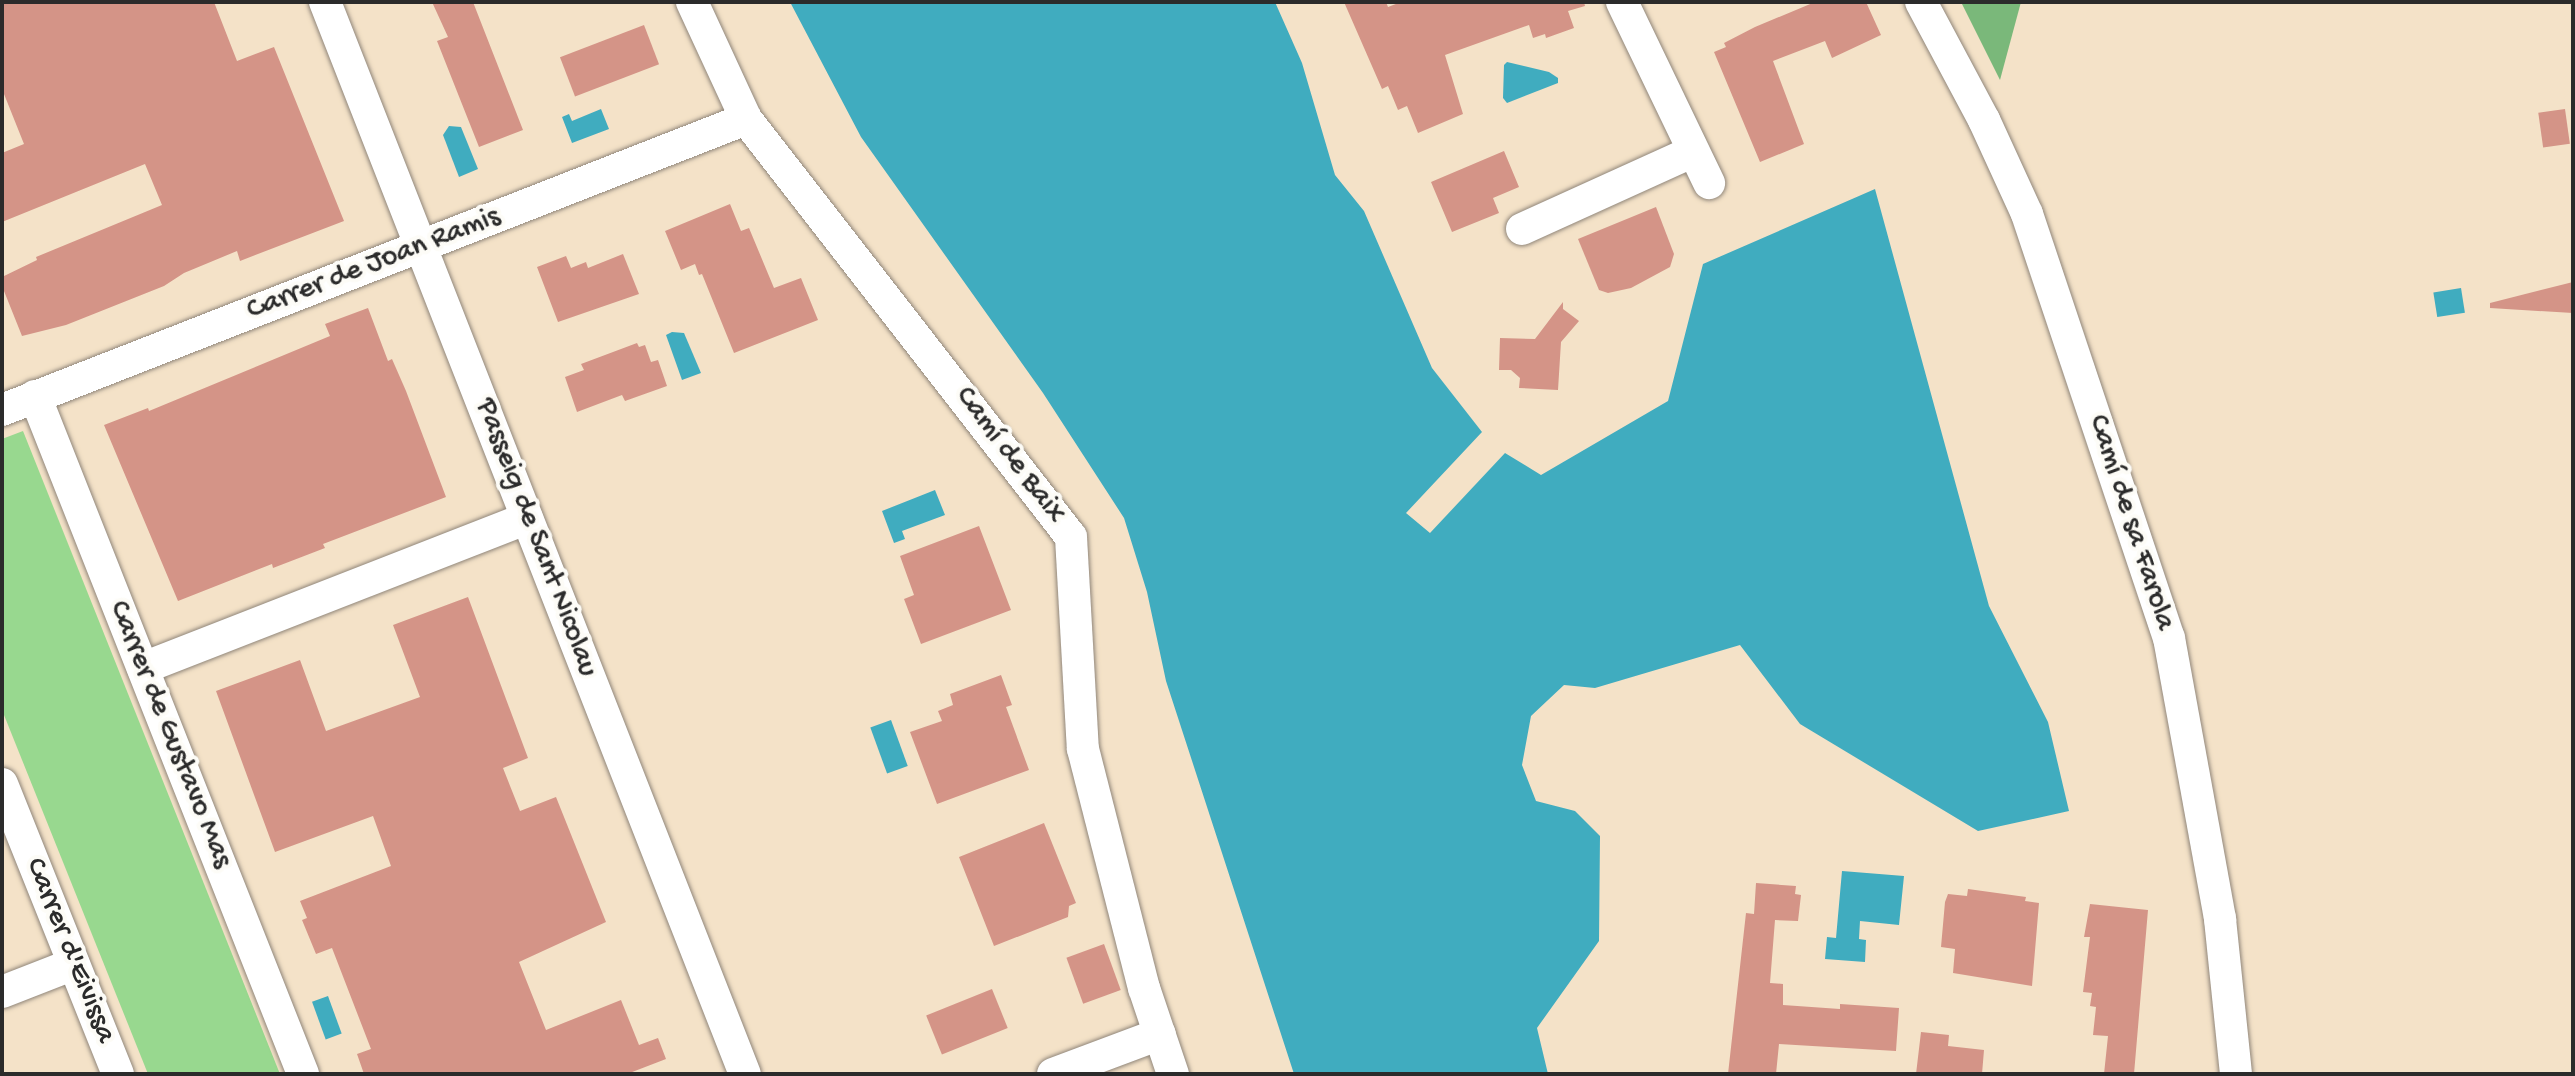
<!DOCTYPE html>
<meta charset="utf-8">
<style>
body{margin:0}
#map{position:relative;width:2575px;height:1076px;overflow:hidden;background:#f4e2c8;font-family:"Gochi Hand",sans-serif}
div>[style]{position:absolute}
.green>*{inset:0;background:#98d88f}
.forest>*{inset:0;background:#7ab87a}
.water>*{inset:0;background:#40acbf;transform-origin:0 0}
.building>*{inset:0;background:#d49487;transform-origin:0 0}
.roads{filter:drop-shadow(0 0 2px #90867a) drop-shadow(0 0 2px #90867a)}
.minor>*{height:32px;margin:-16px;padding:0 16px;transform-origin:16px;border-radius:16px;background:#fff}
span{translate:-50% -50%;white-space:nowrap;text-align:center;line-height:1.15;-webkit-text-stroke:8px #fdfcf7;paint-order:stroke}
.street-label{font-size:30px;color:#2b2b2b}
.frame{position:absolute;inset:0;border:4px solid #2b2b2b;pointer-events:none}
</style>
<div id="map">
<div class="green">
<div style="clip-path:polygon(23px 431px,280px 1074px,148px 1074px,2px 710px,2px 439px)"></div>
</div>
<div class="forest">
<div style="clip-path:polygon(1961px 2px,2021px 2px,2000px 80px)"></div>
</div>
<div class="water">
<div style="clip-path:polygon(790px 2px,1275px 2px,1302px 63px,1335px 175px,1364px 211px,1432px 368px,1482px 432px,1406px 513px,1430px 533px,1505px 453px,1541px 475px,1668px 401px,1703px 264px,1875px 189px,1989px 606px,2048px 722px,2069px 811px,1978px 831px,1800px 724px,1740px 645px,1595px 688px,1564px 685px,1531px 716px,1522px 765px,1536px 801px,1575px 811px,1600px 836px,1599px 941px,1537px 1028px,1548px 1074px,1294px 1074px,1166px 681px,1147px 592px,1124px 518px,1043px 393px,861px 137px)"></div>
<div style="clip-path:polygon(1507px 62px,1549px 72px,1558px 78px,1558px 83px,1507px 103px,1503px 98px,1504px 65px)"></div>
<div style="clip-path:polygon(601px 109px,609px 129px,572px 143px,562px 117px,569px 114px,572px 121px)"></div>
<div style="clip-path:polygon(449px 126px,461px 127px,478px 169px,459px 177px,443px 135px)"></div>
<div style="left:2461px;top:288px;width:25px;height:28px;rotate:81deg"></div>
<div style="clip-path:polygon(672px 332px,684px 333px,701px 373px,682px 380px,666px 335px)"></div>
<div style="clip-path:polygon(935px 490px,945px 515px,902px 531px,905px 539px,894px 543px,882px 511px)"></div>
<div style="left:891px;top:720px;width:49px;height:22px;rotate:70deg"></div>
<div style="clip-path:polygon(1842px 871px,1904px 876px,1899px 925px,1860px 921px,1859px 939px,1866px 940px,1865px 962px,1825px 959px,1827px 937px,1836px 938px)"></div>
<div style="left:328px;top:996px;width:40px;height:17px;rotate:70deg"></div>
</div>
<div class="building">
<div style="clip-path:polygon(2px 2px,214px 2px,237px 61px,274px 47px,344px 221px,240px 261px,237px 251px,184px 273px,164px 286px,66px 325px,22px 336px,2px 286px,2px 277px,37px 260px,36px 257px,162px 205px,145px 164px,2px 222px,2px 153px,24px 144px,2px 89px)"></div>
<div style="clip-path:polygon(432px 2px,473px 2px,523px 130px,479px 147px,437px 41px,448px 37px)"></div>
<div style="clip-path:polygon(1344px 2px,1386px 2px,1388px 7px,1401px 2px,1584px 2px,1585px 6px,1568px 11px,1574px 28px,1546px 38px,1545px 34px,1533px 38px,1529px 25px,1445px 55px,1463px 114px,1418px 133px,1407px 106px,1398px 110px,1388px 86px,1382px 89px)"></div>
<div style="clip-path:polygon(1815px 2px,1866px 2px,1881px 35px,1832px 58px,1825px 41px,1773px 61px,1804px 144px,1760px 162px,1714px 52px,1726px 47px,1724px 43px,1755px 27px)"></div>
<div style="left:644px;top:25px;width:42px;height:90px;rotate:69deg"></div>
<div style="left:2565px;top:109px;width:35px;height:27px;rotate:82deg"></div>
<div style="clip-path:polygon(1504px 151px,1519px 187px,1493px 198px,1499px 213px,1452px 232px,1431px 182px)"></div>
<div style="clip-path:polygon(730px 204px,741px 231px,749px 228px,774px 288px,801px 278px,818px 320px,734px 353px,702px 274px,699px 275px,695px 264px,681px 270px,665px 231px)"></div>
<div style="clip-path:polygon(1656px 207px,1674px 254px,1670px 267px,1631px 288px,1608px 293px,1599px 290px,1578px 239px)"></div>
<div style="clip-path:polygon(623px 254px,639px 294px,558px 322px,537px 267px,566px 256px,571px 268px,586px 262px,588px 268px)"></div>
<div style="clip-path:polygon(2573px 282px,2573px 313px,2490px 308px,2490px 303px)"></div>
<div style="clip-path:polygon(1563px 302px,1563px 309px,1579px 321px,1561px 342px,1558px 390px,1519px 388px,1520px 378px,1511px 370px,1499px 370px,1500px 338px,1535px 339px)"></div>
<div style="clip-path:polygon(368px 308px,388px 361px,392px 359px,406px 391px,446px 497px,323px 544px,325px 548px,273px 568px,272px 564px,178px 601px,104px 425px,148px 408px,149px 411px,330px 336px,325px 324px)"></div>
<div style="clip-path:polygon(637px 343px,639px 347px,645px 345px,651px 362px,658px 360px,667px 386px,625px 401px,622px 395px,577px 412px,565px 377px,584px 370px,581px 364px)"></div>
<div style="clip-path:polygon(979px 526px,1011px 610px,921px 644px,904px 599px,914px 595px,900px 556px)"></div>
<div style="clip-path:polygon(468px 597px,528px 758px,503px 768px,520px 811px,556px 797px,606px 922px,519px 962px,546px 1030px,621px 1000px,639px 1045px,658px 1038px,666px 1059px,627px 1074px,364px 1074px,357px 1054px,371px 1049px,332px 948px,316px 954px,302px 920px,307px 918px,300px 901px,391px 866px,373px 816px,275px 852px,216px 691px,300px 660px,326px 731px,420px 697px,393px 625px)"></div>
<div style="clip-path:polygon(1001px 675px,1012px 705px,1006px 707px,1029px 770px,937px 804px,910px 732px,942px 721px,938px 711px,953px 705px,950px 694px)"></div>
<div style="clip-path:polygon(1044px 823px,1076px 903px,1069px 906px,1068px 917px,994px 946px,959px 857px)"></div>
<div style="clip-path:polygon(1756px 883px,1796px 886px,1795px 894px,1801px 895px,1798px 921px,1775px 920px,1770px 983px,1783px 984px,1783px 1005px,1840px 1009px,1840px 1004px,1899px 1008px,1896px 1051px,1779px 1044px,1776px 1074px,1728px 1074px,1746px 913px,1754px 914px)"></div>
<div style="clip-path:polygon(1968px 889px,2026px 897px,2025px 901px,2039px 903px,2032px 986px,1953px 973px,1955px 949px,1941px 947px,1945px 902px,1948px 894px,1967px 896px)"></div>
<div style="clip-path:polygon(2090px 904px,2148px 910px,2134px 1074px,2104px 1074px,2108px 1036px,2093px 1035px,2096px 1007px,2090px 1006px,2092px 993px,2083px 992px,2090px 937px,2084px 937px)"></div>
<div style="left:1104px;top:944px;width:49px;height:40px;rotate:70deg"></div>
<div style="left:992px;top:989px;width:42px;height:71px;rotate:68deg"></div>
<div style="clip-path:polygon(1921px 1032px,1949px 1035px,1948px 1046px,1984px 1050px,1982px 1074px,1916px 1074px)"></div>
</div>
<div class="roads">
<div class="minor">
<div style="left:325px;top:2px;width:1151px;rotate:68.61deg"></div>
<div style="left:692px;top:2px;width:129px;rotate:65.2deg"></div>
<div style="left:746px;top:119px;width:529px;rotate:52.13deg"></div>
<div style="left:1071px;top:537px;width:212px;rotate:86.8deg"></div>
<div style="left:1083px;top:749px;width:247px;rotate:75.7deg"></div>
<div style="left:1144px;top:988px;width:91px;rotate:71.4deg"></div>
<div style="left:1622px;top:2px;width:201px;rotate:64.3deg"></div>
<div style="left:1921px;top:2px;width:134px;rotate:61.9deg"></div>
<div style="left:1984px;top:120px;width:103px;rotate:65.4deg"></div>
<div style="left:2027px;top:214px;width:447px;rotate:71.5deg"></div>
<div style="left:2169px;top:638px;width:286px;rotate:79.7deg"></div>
<div style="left:2220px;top:919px;width:156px;rotate:84.1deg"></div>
<div style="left:1522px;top:229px;width:187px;rotate:-24.4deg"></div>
<div style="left:35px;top:396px;width:729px;rotate:68.43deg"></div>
<div style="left:2px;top:410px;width:799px;rotate:-21.36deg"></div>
<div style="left:143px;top:668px;width:412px;rotate:-21.3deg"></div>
<div style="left:2px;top:784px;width:312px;rotate:68.2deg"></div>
<div style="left:2px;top:992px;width:77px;rotate:-21.3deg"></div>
<div style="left:1053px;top:1074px;width:114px;rotate:-20.5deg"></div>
</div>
</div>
<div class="street-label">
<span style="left:374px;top:265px;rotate:-21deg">Carrer de Joan Ramis</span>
<span style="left:1009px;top:456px;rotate:53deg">Camí de Baix</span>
<span style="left:2130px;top:523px;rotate:72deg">Camí de sa Farola</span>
<span style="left:535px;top:538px;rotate:69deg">Passeig de Sant Nicolau</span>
<span style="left:169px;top:735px;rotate:68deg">Carrer de Gustavo Mas</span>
<span style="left:69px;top:951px;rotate:68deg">Carrer d'Eivissa</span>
</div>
<div class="frame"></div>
</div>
